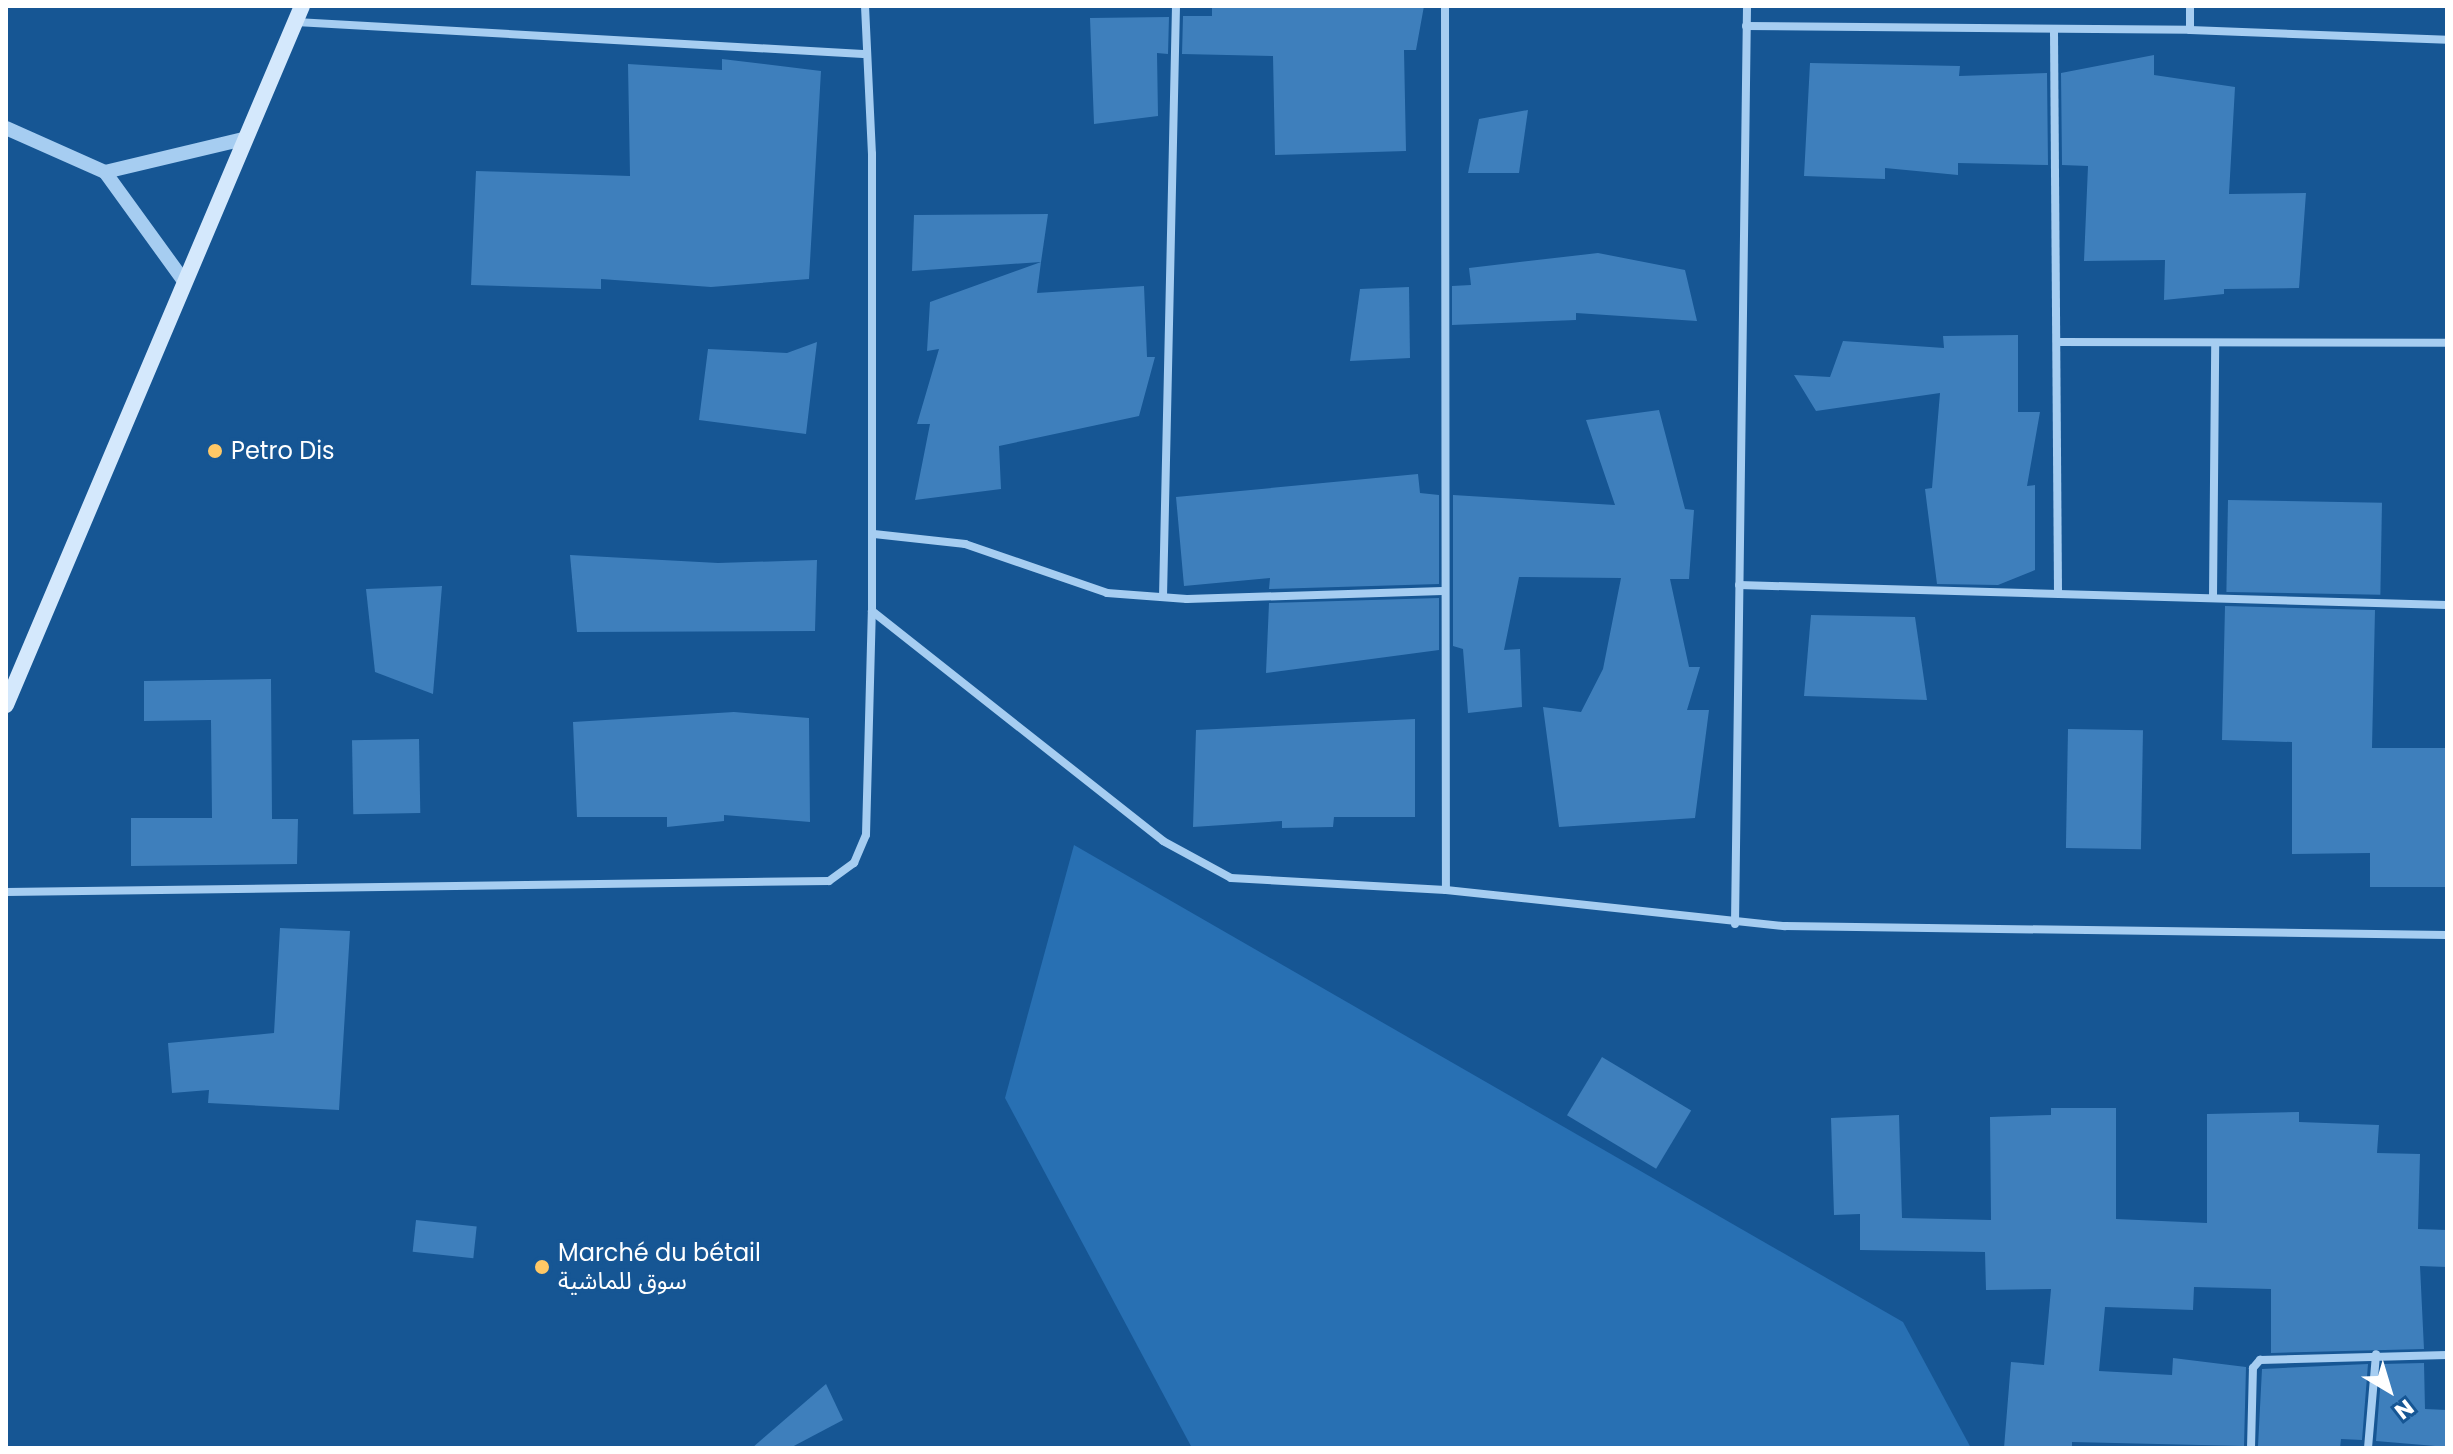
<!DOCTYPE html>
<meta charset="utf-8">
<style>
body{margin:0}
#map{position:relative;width:2453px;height:1454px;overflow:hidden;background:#165694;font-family:Poppins,"Noto Sans Arabic",sans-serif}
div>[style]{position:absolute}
.green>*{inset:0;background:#2870b3}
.building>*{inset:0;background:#3e7fbc;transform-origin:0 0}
.minor>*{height:8px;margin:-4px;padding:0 4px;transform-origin:4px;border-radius:4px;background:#a6cdf1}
.tertiary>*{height:14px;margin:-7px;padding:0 7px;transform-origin:7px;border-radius:7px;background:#a6cdf1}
.secondary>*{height:16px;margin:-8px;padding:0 8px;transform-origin:8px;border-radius:8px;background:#d4e8fc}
.dots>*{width:22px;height:22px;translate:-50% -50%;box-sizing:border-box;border:4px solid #165694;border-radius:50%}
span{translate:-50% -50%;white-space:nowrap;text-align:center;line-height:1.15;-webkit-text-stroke:7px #165694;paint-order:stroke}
.poi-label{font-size:24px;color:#fff}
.left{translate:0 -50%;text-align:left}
.frame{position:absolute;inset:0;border:8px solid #fff;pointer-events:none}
.north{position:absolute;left:2349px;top:1350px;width:80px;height:80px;-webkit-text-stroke:6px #165694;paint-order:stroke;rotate:142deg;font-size:22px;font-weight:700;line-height:32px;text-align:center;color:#fff}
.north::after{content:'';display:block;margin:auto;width:28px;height:36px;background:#fff;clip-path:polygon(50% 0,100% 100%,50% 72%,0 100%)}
</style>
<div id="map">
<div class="green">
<div style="clip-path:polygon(1074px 845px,1903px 1322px,1971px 1448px,1192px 1448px,1005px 1098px)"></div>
</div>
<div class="building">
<div style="clip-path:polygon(1212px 6px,1424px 6px,1416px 50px,1404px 50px,1406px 151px,1275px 155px,1273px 56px,1182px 54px,1183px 16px,1212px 16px)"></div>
<div style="clip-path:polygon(1169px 17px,1168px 54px,1157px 53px,1158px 116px,1094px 124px,1090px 18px)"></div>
<div style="clip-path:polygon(2154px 55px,2154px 75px,2235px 87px,2229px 194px,2306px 193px,2299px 288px,2224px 289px,2224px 294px,2164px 300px,2165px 260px,2084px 261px,2088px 166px,2062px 165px,2061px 73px)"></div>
<div style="clip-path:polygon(722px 59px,821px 71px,809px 279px,711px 287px,601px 279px,601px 289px,471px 285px,476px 171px,630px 176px,628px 64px,722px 70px)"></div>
<div style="clip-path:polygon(1810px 63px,1960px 66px,1959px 76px,2047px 73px,2048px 165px,1958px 163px,1958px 175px,1885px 168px,1885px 179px,1804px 176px)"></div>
<div style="clip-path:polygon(1528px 110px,1519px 173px,1468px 173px,1479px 119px)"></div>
<div style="clip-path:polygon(1048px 214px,1041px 262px,912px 271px,914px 215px)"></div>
<div style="clip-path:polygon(1598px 253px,1685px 270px,1697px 321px,1576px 313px,1576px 320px,1452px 325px,1452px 286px,1471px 285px,1469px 268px)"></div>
<div style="clip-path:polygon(1041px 262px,1037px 293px,1144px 286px,1147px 357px,1155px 357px,1139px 416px,999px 446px,1001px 489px,915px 500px,930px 424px,917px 424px,939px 349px,927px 351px,930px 302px)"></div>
<div style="clip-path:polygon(1409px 287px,1410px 358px,1350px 361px,1360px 289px)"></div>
<div style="clip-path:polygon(2018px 335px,2018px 412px,2040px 412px,2027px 486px,2035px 485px,2035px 570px,1998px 585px,1937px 584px,1925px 489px,1932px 488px,1940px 393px,1816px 411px,1794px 375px,1830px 377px,1843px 341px,1944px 348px,1943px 336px)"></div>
<div style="clip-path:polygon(817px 342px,806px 434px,699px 420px,708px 349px,787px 353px)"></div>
<div style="clip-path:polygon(1659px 410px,1685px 509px,1694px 510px,1689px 579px,1670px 579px,1689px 667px,1700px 667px,1687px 710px,1709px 710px,1695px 818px,1559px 827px,1543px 707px,1581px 712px,1603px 669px,1621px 578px,1519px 577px,1504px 650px,1520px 649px,1522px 707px,1468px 713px,1463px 649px,1453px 646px,1453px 495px,1615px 505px,1586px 420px)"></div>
<div style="clip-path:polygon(1418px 474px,1420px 493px,1439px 495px,1439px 584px,1269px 589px,1270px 578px,1184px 586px,1176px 497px)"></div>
<div style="left:2228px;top:500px;width:154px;height:92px;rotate:1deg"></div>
<div style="clip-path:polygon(570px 555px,718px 563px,817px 560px,815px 631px,577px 632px)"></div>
<div style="clip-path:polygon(442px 586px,433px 694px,375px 672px,366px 589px)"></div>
<div style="clip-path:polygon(1439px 598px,1439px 650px,1266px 673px,1269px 603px)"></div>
<div style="clip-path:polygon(2225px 606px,2375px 610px,2372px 748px,2447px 748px,2447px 887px,2370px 887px,2370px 853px,2292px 854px,2292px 742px,2222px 740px)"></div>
<div style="clip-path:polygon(1811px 615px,1915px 617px,1927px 700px,1804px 696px)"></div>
<div style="clip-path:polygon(271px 679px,272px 819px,298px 819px,297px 864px,131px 866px,131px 818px,212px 818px,211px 720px,144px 721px,144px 681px)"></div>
<div style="clip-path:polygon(734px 712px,809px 718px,810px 822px,724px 815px,724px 821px,667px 827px,667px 817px,577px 817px,573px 722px)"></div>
<div style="clip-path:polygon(1415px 719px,1415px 817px,1334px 817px,1333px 827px,1282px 828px,1282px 821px,1193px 827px,1196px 730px)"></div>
<div style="left:2068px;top:729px;width:75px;height:119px;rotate:1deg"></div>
<div style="left:419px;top:739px;width:74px;height:67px;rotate:89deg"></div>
<div style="clip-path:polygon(280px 928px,350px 931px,339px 1110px,208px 1103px,209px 1090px,172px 1093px,168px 1043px,274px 1033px)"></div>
<div style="left:1602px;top:1057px;width:104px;height:68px;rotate:31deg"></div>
<div style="clip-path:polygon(2051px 1108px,2116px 1108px,2116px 1219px,2207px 1223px,2207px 1114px,2299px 1112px,2299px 1122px,2379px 1125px,2377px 1153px,2420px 1154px,2418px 1229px,2447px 1230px,2447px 1267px,2420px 1266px,2424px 1349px,2271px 1353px,2271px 1289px,2194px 1287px,2193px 1310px,2105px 1307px,2099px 1371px,2172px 1375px,2173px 1358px,2246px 1367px,2244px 1446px,2072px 1442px,2072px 1448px,2004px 1448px,2011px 1362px,2044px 1365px,2051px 1289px,1986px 1290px,1985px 1252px,1860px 1250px,1860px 1214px,1834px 1215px,1831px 1118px,1899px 1115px,1902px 1218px,1991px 1220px,1990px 1117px,2051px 1115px)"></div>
<div style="left:416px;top:1220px;width:61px;height:32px;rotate:6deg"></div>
<div style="clip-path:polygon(2424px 1363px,2425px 1409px,2447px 1410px,2447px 1447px,2376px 1441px,2382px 1364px)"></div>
<div style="clip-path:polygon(2368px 1364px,2362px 1440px,2341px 1439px,2340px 1448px,2258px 1446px,2262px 1369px)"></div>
<div style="clip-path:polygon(826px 1384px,843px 1420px,790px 1448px,752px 1448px)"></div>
</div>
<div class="minor">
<div style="left:865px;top:6px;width:148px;rotate:87.3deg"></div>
<div style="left:872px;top:154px;width:457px;rotate:90deg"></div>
<div style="left:1445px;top:6px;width:884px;rotate:89.94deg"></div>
<div style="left:2190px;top:6px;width:24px;rotate:90deg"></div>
<div style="left:296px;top:22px;width:568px;rotate:3.23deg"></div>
<div style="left:1746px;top:26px;width:444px;rotate:0.5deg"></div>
<div style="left:2190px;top:30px;width:257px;rotate:2.2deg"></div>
<div style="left:2054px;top:32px;width:560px;rotate:89.59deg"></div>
<div style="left:2059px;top:342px;width:388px;rotate:0.1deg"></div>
<div style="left:874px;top:534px;width:92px;rotate:6.3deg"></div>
<div style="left:965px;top:544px;width:150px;rotate:19deg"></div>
<div style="left:1107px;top:593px;width:80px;rotate:4.3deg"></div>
<div style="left:1187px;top:599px;width:256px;rotate:-1.8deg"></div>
<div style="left:1739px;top:585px;width:708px;rotate:1.62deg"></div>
<div style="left:1163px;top:597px;width:591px;rotate:-88.74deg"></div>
<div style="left:2213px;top:597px;width:252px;rotate:-89.5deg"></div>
<div style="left:6px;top:892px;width:823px;rotate:-0.77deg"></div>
<div style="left:829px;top:881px;width:31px;rotate:-36deg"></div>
<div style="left:854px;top:863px;width:30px;rotate:-67deg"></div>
<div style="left:866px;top:835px;width:224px;rotate:-88.5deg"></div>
<div style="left:872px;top:611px;width:371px;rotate:38.3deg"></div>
<div style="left:1163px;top:841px;width:77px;rotate:28.6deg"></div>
<div style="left:1231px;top:878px;width:215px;rotate:3.2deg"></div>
<div style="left:1446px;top:890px;width:341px;rotate:6.1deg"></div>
<div style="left:1785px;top:926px;width:662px;rotate:0.78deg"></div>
<div style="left:1735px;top:924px;width:918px;rotate:-89.25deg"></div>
<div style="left:2251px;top:1448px;width:80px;rotate:-88.6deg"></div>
<div style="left:2253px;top:1368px;width:11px;rotate:-49deg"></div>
<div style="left:2260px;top:1360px;width:187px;rotate:-1.5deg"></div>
<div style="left:2368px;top:1448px;width:94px;rotate:-85.1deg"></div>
</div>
<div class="tertiary">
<div style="left:6px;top:128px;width:108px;rotate:24deg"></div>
<div style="left:105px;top:172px;width:135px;rotate:54.1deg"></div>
<div style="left:105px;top:172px;width:143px;rotate:-13.4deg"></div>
</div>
<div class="secondary">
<div style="left:6px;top:705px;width:759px;rotate:-67.05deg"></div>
</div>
<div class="dots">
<div style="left:215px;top:451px;background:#ffc866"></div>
<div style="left:542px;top:1267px;background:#ffc866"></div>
</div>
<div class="poi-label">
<span class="left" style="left:231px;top:451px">Petro Dis</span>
<span class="left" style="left:558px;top:1267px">Marché du bétail<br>سوق للماشية</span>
</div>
<div class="frame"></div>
<div class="north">N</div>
</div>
